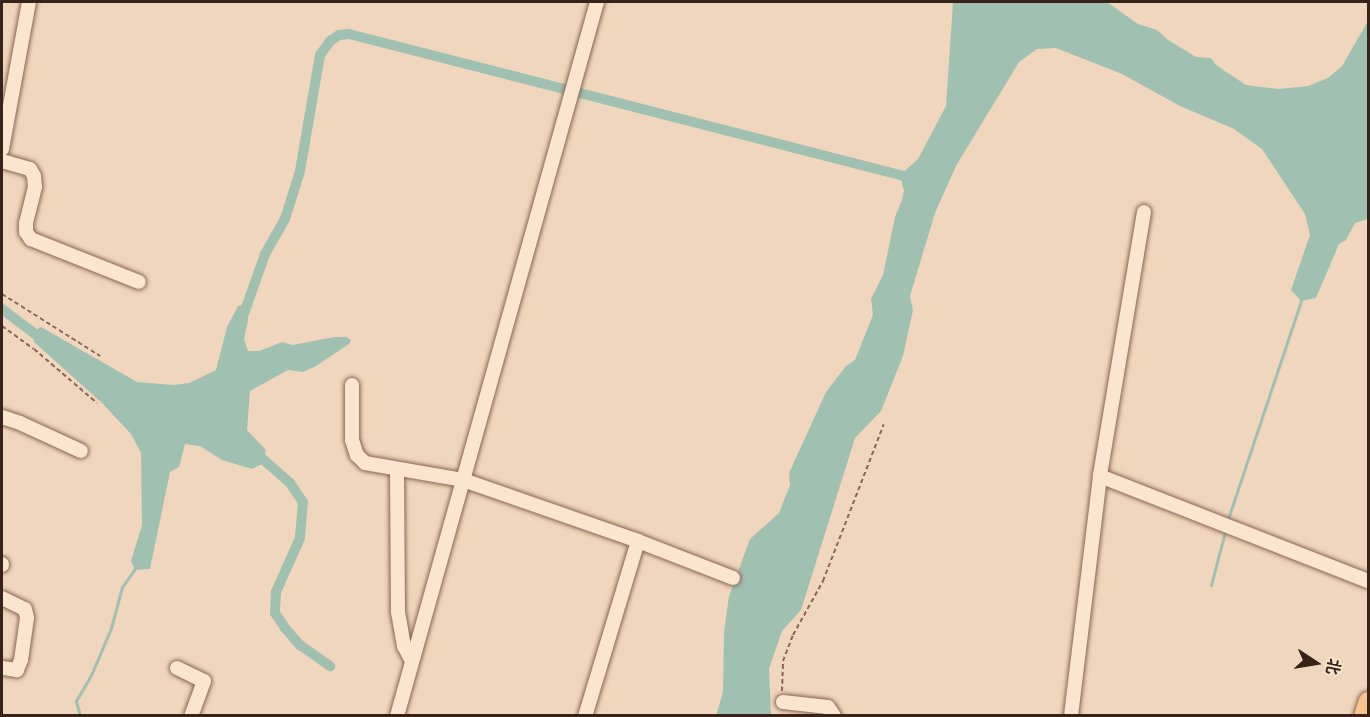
<!DOCTYPE html>
<meta charset="utf-8">
<style>
body{margin:0}
#map{position:relative;width:1370px;height:717px;overflow:hidden;background:#f0d6bc;font-family:Lora,"Noto Sans SC",serif}
div>[style]{position:absolute}
.water>*{inset:0;background:#a0c1b1}
.stream>*{height:3px;margin:-1.5px;padding:0 1.5px;transform-origin:1.5px;border-radius:1.5px;background:#a0c1b1}
.canal>*{height:10px;margin:-5px;padding:0 5px;transform-origin:5px;border-radius:5px;background:#a0c1b1}
.path>*{height:2px;margin-top:-1px;transform-origin:0;background:repeating-linear-gradient(90deg,#896654 0 4.5px,transparent 0 7.5px)}
.roads{filter:drop-shadow(0 0 2px #896654) drop-shadow(0 0 2px #896654)}
.minor>*{height:14px;margin:-7px;padding:0 7px;transform-origin:7px;border-radius:7px;background:#fbe5cf}
.major>*{height:18px;margin:-9px;padding:0 9px;transform-origin:9px;border-radius:9px;background:#f8c38f}
span{translate:-50% -50%;white-space:nowrap;text-align:center;line-height:1.15;-webkit-text-stroke:4.5px #f7e2cc;paint-order:stroke}
.frame{position:absolute;inset:0;border:3px solid #37231a;pointer-events:none}
.north{position:absolute;left:1286px;top:633px;width:60px;height:60px;-webkit-text-stroke:4px #f7e2cc;paint-order:stroke;rotate:102deg;font-size:16px;font-weight:700;line-height:24px;text-align:center;color:#37231a}
.north::after{content:'';display:block;margin:auto;width:21px;height:27px;background:#37231a;clip-path:polygon(50% 0,100% 100%,50% 72%,0 100%)}
</style>
<div id="map">
<div class="water">
<div style="clip-path:polygon(953px 2px,1107px 2px,1138px 24px,1157px 30px,1168px 40px,1196px 57px,1211px 58px,1216px 65px,1246px 85px,1279px 89px,1308px 86px,1328px 78px,1342px 66px,1368px 21px,1368px 219px,1355px 223px,1346px 240px,1339px 244px,1316px 298px,1301px 301px,1291px 290px,1310px 235px,1305px 214px,1262px 149px,1234px 129px,1180px 106px,1122px 74px,1056px 48px,1037px 49px,1019px 62px,956px 166px,935px 213px,910px 296px,913px 310px,903px 356px,881px 411px,855px 438px,801px 610px,782px 631px,769px 669px,771px 715px,716px 716px,723px 692px,724px 632px,729px 596px,750px 539px,779px 513px,790px 485px,789px 473px,826px 392px,846px 366px,855px 360px,873px 315px,871px 299px,883px 275px,895px 217px,902px 200px,904px 191px,900px 175px,918px 159px,946px 106px)"></div>
<div style="clip-path:polygon(246px 305px,248px 320px,244px 339px,248px 351px,259px 351px,282px 342px,293px 345px,334px 337px,346px 337px,351px 340px,349px 344px,316px 366px,303px 372px,288px 370px,250px 391px,247px 430px,265px 449px,266px 462px,252px 469px,222px 460px,200px 446px,185px 444px,179px 467px,170px 472px,150px 569px,135px 570px,131px 561px,142px 525px,141px 453px,131px 434px,102px 403px,34px 342px,32px 332px,41px 327px,137px 382px,174px 385px,189px 383px,216px 370px,227px 327px,238px 306px)"></div>
</div>
<div class="stream">
<div style="left:1227px;top:522px;width:236px;rotate:-71.5deg"></div>
<div style="left:1211px;top:585px;width:59px;rotate:-75.3deg"></div>
<div style="left:80px;top:716px;width:16px;rotate:-105deg"></div>
<div style="left:76px;top:701px;width:32px;rotate:-60deg"></div>
<div style="left:92px;top:673px;width:49px;rotate:-67.1deg"></div>
<div style="left:111px;top:628px;width:42px;rotate:-75deg"></div>
<div style="left:122px;top:587px;width:24px;rotate:-55deg"></div>
</div>
<div class="canal">
<div style="left:2px;top:309px;width:51px;rotate:37.1deg"></div>
<div style="left:242px;top:319px;width:69px;rotate:-70.5deg"></div>
<div style="left:265px;top:254px;width:40px;rotate:-60.3deg"></div>
<div style="left:285px;top:219px;width:50px;rotate:-72.6deg"></div>
<div style="left:300px;top:171px;width:118px;rotate:-80.2deg"></div>
<div style="left:320px;top:55px;width:17px;rotate:-54deg"></div>
<div style="left:330px;top:41px;width:11px;rotate:-34deg"></div>
<div style="left:339px;top:35px;width:10px;rotate:-6deg"></div>
<div style="left:349px;top:34px;width:581px;rotate:14.35deg"></div>
<div style="left:257px;top:454px;width:44px;rotate:41.3deg"></div>
<div style="left:290px;top:483px;width:23px;rotate:56deg"></div>
<div style="left:303px;top:502px;width:36px;rotate:95deg"></div>
<div style="left:300px;top:538px;width:59px;rotate:114deg"></div>
<div style="left:276px;top:592px;width:21px;rotate:93deg"></div>
<div style="left:275px;top:613px;width:18px;rotate:56deg"></div>
<div style="left:285px;top:628px;width:23px;rotate:49deg"></div>
<div style="left:300px;top:645px;width:37px;rotate:35deg"></div>
</div>
<div class="path">
<div style="left:2px;top:294px;width:116px;rotate:32.3deg"></div>
<div style="left:2px;top:326px;width:39px;rotate:36deg"></div>
<div style="left:34px;top:349px;width:83px;rotate:40.6deg"></div>
<div style="left:782px;top:691px;width:30px;rotate:-88deg"></div>
<div style="left:783px;top:661px;width:28px;rotate:-69deg"></div>
<div style="left:793px;top:635px;width:62px;rotate:-60.9deg"></div>
<div style="left:823px;top:581px;width:168px;rotate:-68.8deg"></div>
</div>
<div class="roads">
<div class="minor">
<div style="left:2px;top:149px;width:149px;rotate:-79.6deg"></div>
<div style="left:2px;top:161px;width:29px;rotate:16deg"></div>
<div style="left:30px;top:169px;width:8px;rotate:60deg"></div>
<div style="left:34px;top:176px;width:11px;rotate:85deg"></div>
<div style="left:35px;top:187px;width:37px;rotate:104deg"></div>
<div style="left:26px;top:223px;width:9px;rotate:90deg"></div>
<div style="left:26px;top:232px;width:9px;rotate:54deg"></div>
<div style="left:31px;top:239px;width:116px;rotate:21.7deg"></div>
<div style="left:1144px;top:212px;width:268px;rotate:99.5deg"></div>
<div style="left:1100px;top:476px;width:288px;rotate:21.4deg"></div>
<div style="left:352px;top:385px;width:55px;rotate:90deg"></div>
<div style="left:352px;top:440px;width:16px;rotate:72deg"></div>
<div style="left:357px;top:455px;width:11px;rotate:45deg"></div>
<div style="left:365px;top:463px;width:99px;rotate:9.8deg"></div>
<div style="left:463px;top:480px;width:185px;rotate:19.2deg"></div>
<div style="left:638px;top:541px;width:183px;rotate:106.8deg"></div>
<div style="left:2px;top:417px;width:19px;rotate:18deg"></div>
<div style="left:20px;top:423px;width:67px;rotate:24.7deg"></div>
<div style="left:397px;top:470px;width:142px;rotate:89.6deg"></div>
<div style="left:398px;top:612px;width:35px;rotate:80deg"></div>
<div style="left:404px;top:646px;width:17px;rotate:62deg"></div>
<div style="left:638px;top:541px;width:102px;rotate:21.3deg"></div>
<div style="left:2px;top:565px;width:1px;rotate:-90deg"></div>
<div style="left:2px;top:598px;width:25px;rotate:26deg"></div>
<div style="left:25px;top:609px;width:9px;rotate:77deg"></div>
<div style="left:27px;top:618px;width:42px;rotate:98.1deg"></div>
<div style="left:21px;top:660px;width:11px;rotate:112deg"></div>
<div style="left:17px;top:670px;width:15px;rotate:-172deg"></div>
<div style="left:177px;top:668px;width:30px;rotate:26deg"></div>
<div style="left:204px;top:681px;width:37px;rotate:110deg"></div>
<div style="left:783px;top:702px;width:45px;rotate:6.3deg"></div>
<div style="left:828px;top:707px;width:11px;rotate:56deg"></div>
<div style="left:397px;top:716px;width:741px;rotate:-74.35deg"></div>
<div style="left:1071px;top:716px;width:242px;rotate:-83.1deg"></div>
</div>
<div class="major">
<div style="left:1363px;top:716px;width:16px;rotate:-72deg"></div>
</div>
</div>
<div class="frame"></div>
<div class="north">北</div>
</div>
